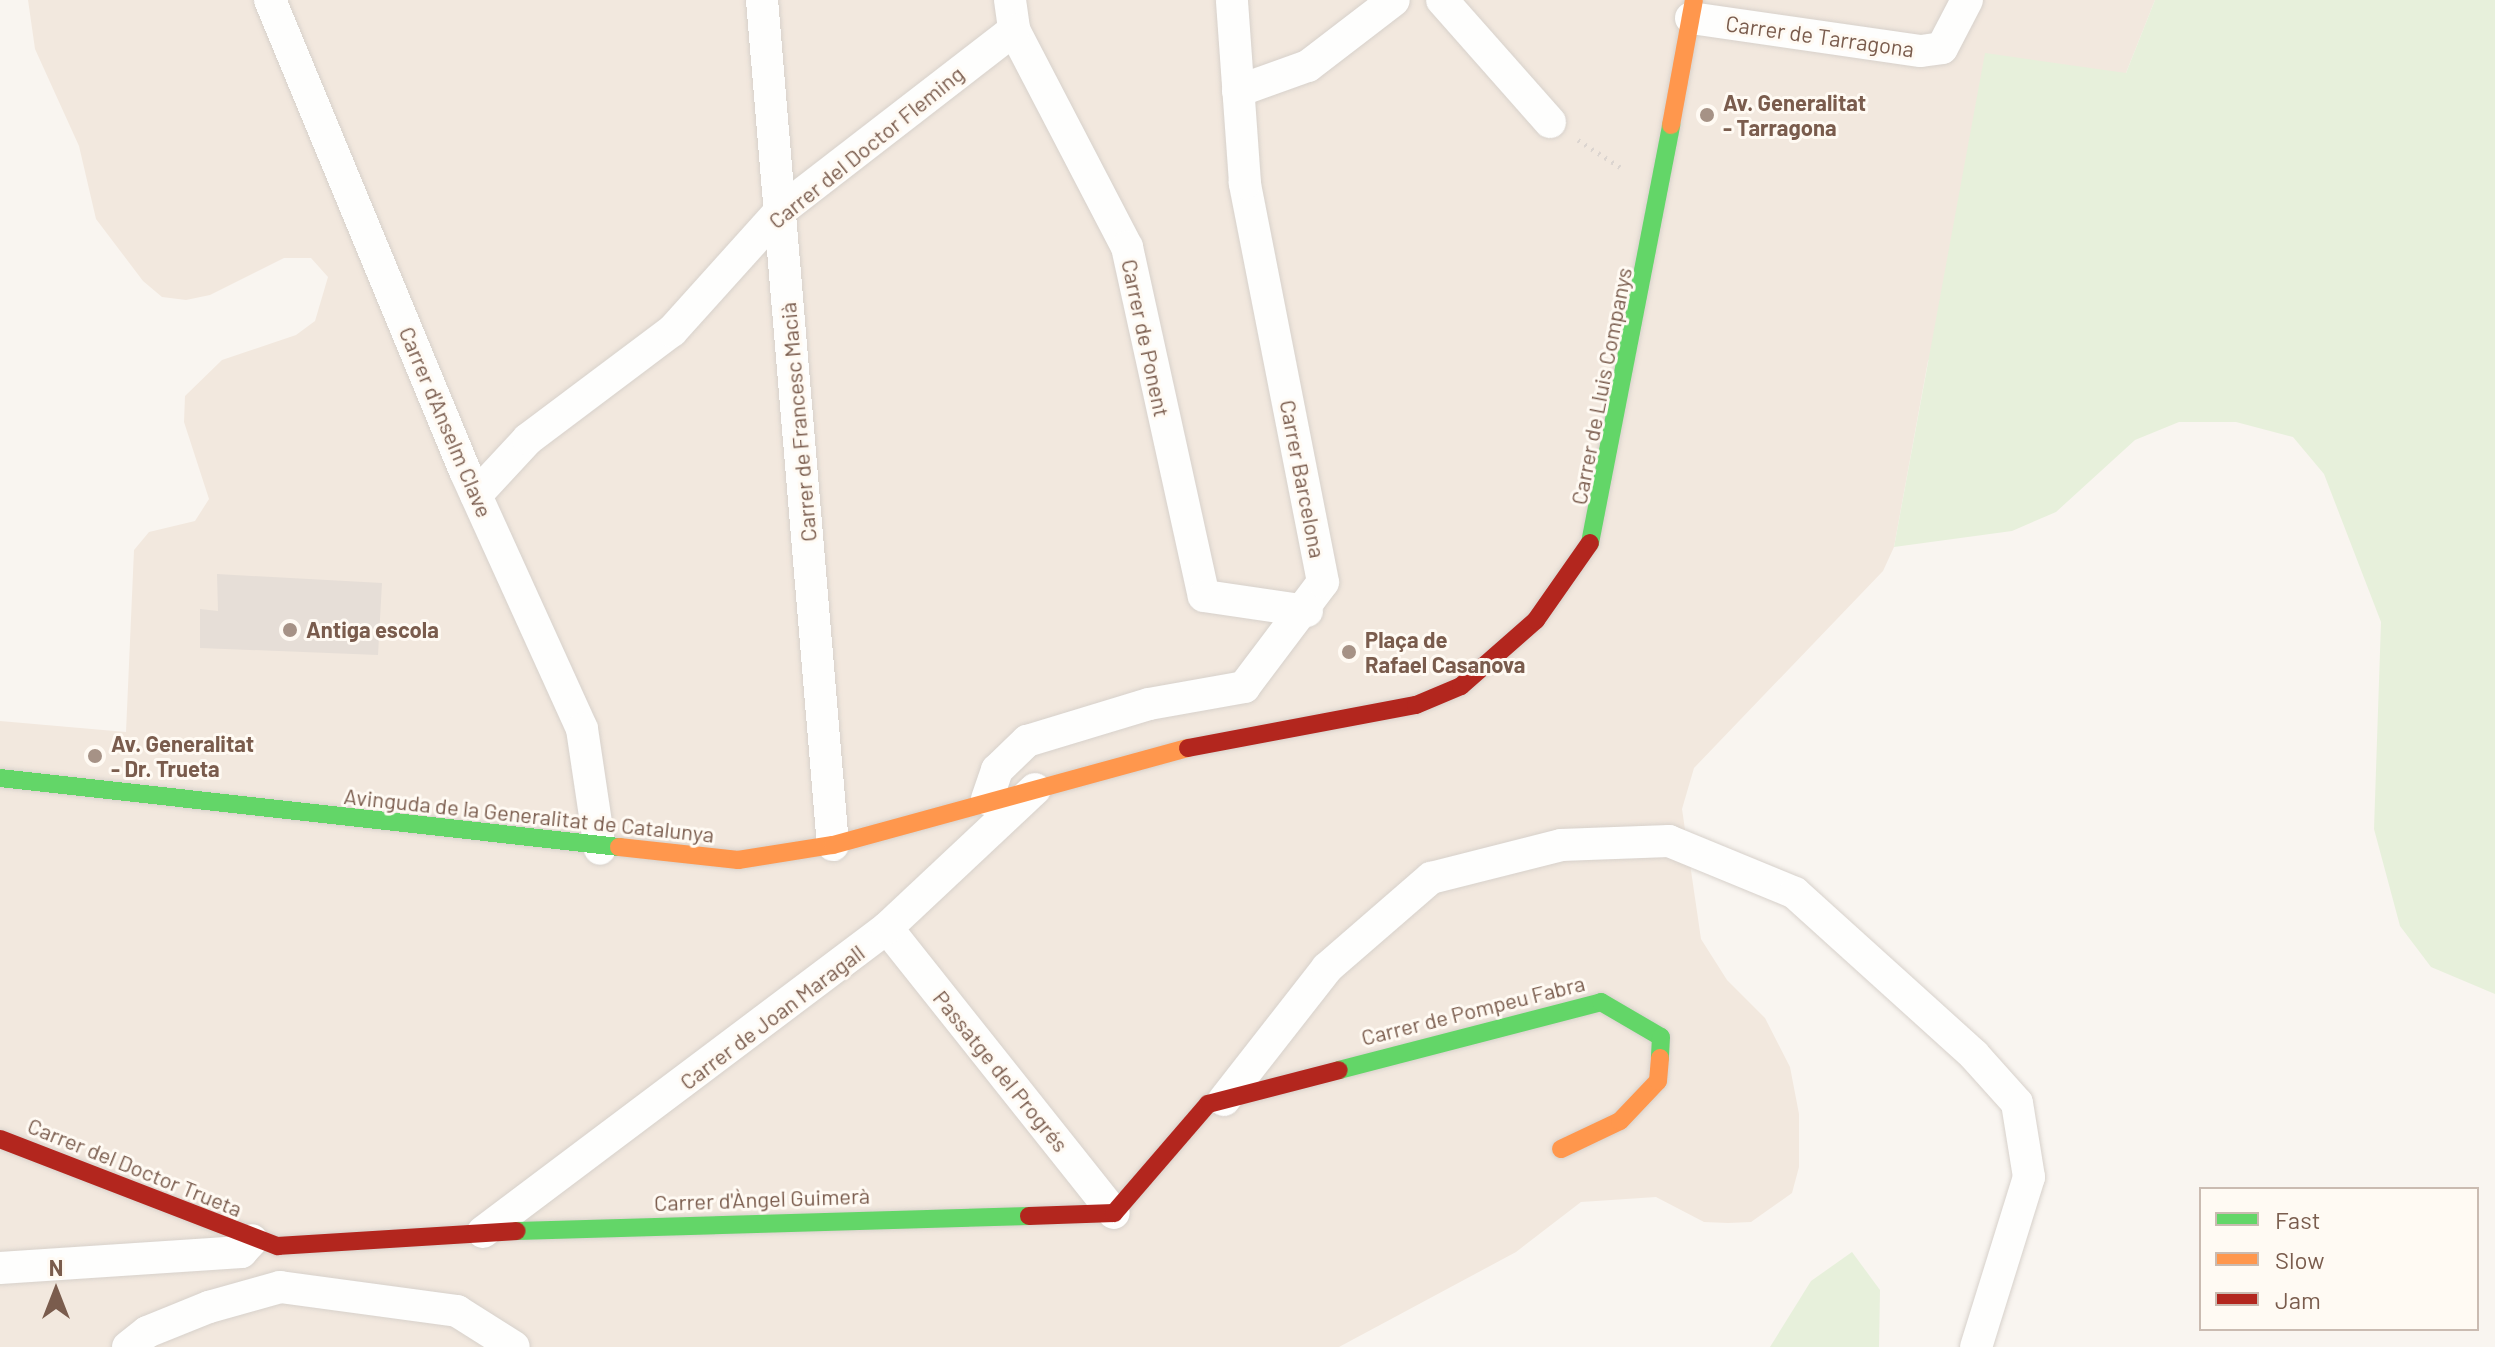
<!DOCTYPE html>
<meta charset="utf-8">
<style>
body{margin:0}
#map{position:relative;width:2495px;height:1347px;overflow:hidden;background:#f9f5f0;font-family:Barlow,sans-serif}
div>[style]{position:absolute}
.residential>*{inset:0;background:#f2e8de}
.green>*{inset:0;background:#e7f0db}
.building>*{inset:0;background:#e6ded7}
.path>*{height:5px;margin-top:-2.5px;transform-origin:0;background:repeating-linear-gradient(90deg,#dcd5d0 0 2px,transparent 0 8px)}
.roads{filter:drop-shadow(0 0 2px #d7d1cb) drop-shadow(0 0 2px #d7d1cb)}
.street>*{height:32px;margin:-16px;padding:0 16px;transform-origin:16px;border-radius:16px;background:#fefefd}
.fast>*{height:18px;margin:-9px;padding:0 9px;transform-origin:9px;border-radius:9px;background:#63d668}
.slow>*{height:18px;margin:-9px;padding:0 9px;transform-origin:9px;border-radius:9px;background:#ff974d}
.jam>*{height:18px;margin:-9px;padding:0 9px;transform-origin:9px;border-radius:9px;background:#b3261e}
.dots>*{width:22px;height:22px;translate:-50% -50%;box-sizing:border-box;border:4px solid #fffaf3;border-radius:50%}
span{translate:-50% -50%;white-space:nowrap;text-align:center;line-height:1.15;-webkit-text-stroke:6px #fffaf3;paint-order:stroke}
.street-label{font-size:22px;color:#7a5c4d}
.poi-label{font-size:22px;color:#7a5c4d;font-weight:700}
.left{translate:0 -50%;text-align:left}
.legend{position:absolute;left:2199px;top:1187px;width:280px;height:144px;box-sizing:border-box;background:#fffaf3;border:2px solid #cabbb1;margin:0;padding:10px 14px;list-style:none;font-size:24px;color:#7a5c4d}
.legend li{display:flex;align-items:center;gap:16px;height:40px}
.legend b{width:40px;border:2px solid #cabbb1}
.north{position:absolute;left:16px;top:1251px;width:80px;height:80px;-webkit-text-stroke:6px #fffaf3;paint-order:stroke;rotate:0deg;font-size:22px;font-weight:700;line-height:32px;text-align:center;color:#7a5c4d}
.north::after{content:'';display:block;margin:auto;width:28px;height:36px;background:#7a5c4d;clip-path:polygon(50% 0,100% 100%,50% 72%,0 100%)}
</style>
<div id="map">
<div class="residential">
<div style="clip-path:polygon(28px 0,2155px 0,2126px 73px,1928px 361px,1894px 547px,1883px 571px,1694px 768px,1682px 809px,1701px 939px,1727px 980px,1765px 1018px,1790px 1067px,1799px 1114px,1799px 1167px,1792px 1193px,1751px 1222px,1728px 1223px,1704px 1222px,1656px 1197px,1581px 1202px,1516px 1252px,1339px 1347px,0 1347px,0 721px,126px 732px,134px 550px,149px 532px,195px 521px,209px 499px,184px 422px,185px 396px,222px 360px,296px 335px,315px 321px,328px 277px,311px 258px,284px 258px,210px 295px,186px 300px,162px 297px,143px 281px,96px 219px,79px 146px,35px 49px)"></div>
</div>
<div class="green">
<div style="clip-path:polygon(2155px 0,2495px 0,2495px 994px,2431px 967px,2400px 926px,2374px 829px,2381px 622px,2324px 474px,2293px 437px,2236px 422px,2179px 422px,2135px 440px,2056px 512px,2012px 531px,1894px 547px,1985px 53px,2126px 73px)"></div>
<div style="clip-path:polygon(1852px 1252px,1880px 1290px,1879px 1347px,1770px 1347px,1811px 1281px)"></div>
</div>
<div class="building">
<div style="clip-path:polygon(217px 574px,382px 583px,378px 655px,200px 648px,200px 609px,218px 611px)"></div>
</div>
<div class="path">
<div style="left:1578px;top:140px;width:50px;rotate:32.7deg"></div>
</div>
<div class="roads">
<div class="street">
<div style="left:270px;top:0;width:510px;rotate:67.51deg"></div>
<div style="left:465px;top:471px;width:283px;rotate:65.6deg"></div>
<div style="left:582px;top:729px;width:121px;rotate:81.5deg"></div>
<div style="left:762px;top:0;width:848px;rotate:85.2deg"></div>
<div style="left:1010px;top:0;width:30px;rotate:82deg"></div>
<div style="left:1014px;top:30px;width:245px;rotate:62.5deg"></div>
<div style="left:1127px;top:247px;width:357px;rotate:77.6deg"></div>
<div style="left:1204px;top:596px;width:104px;rotate:8.3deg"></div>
<div style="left:1442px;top:0;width:163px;rotate:48.5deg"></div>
<div style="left:1691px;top:18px;width:232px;rotate:8.2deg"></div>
<div style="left:1921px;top:51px;width:21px;rotate:-8deg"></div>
<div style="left:1942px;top:48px;width:54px;rotate:-62.5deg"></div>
<div style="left:1238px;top:91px;width:74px;rotate:-19.7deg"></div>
<div style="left:1308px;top:66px;width:108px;rotate:-37.5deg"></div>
<div style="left:476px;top:495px;width:76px;rotate:-47.1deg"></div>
<div style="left:528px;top:439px;width:180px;rotate:-36.9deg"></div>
<div style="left:672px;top:331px;width:161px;rotate:-48deg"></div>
<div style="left:780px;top:211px;width:296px;rotate:-37.7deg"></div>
<div style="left:987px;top:799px;width:31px;rotate:-71deg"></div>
<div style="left:997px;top:770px;width:42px;rotate:-44deg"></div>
<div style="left:1027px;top:741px;width:127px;rotate:-16.9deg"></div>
<div style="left:1149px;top:704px;width:97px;rotate:-10.1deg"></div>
<div style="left:1244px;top:687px;width:131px;rotate:-53deg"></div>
<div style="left:1323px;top:582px;width:407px;rotate:-101.1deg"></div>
<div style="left:1245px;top:183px;width:183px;rotate:-94.1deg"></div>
<div style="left:887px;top:928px;width:364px;rotate:51.5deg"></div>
<div style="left:1224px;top:1100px;width:167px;rotate:-52deg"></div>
<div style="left:1327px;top:968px;width:138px;rotate:-40.9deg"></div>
<div style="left:1431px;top:878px;width:134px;rotate:-14.2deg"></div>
<div style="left:1561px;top:845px;width:108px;rotate:-2.1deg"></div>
<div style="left:1669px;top:841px;width:136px;rotate:22.4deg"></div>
<div style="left:1795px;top:893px;width:241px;rotate:42.1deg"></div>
<div style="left:1974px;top:1055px;width:64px;rotate:48.1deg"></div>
<div style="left:2017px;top:1103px;width:75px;rotate:80.8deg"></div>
<div style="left:2029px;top:1177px;width:178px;rotate:107.3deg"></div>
<div style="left:483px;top:1232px;width:506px;rotate:-36.96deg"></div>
<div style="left:887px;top:928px;width:203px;rotate:-43.2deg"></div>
<div style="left:0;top:1268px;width:242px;rotate:-3.8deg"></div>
<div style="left:241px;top:1252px;width:16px;rotate:-47deg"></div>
<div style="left:128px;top:1347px;width:24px;rotate:-38deg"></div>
<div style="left:147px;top:1332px;width:67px;rotate:-22deg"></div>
<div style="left:209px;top:1307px;width:74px;rotate:-15.7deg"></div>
<div style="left:280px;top:1287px;width:179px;rotate:7.7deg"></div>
<div style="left:457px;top:1311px;width:67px;rotate:32.3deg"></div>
</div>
<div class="fast">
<div style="left:1590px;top:543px;width:426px;rotate:-79deg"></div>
<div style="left:0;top:778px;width:623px;rotate:6.36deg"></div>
<div style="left:1339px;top:1070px;width:271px;rotate:-14.5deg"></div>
<div style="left:1601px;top:1002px;width:69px;rotate:30.3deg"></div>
<div style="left:1661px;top:1037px;width:21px;rotate:93deg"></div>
<div style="left:517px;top:1231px;width:512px;rotate:-1.68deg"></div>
</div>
<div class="slow">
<div style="left:1671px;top:125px;width:127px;rotate:-79.6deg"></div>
<div style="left:619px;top:847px;width:120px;rotate:6.2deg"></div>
<div style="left:738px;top:860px;width:96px;rotate:-9deg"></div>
<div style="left:833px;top:845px;width:368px;rotate:-15.3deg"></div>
<div style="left:1561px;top:1149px;width:65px;rotate:-25.4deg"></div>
<div style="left:1620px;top:1121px;width:55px;rotate:-46.5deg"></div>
<div style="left:1658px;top:1081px;width:23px;rotate:-85deg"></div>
</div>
<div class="jam">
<div style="left:1188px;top:748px;width:232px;rotate:-10.7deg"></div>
<div style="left:1416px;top:705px;width:49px;rotate:-22.9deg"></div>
<div style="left:1461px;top:686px;width:100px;rotate:-41.3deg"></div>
<div style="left:1536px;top:620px;width:94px;rotate:-55deg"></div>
<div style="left:0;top:1139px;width:298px;rotate:21.1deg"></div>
<div style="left:278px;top:1246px;width:239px;rotate:-3.6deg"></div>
<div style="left:1029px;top:1216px;width:85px;rotate:-2deg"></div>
<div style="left:1114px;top:1213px;width:144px;rotate:-49.2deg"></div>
<div style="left:1208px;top:1104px;width:135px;rotate:-14.5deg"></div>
</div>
</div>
<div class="dots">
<div style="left:1707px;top:115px;background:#a69286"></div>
<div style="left:290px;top:630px;background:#a69286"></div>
<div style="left:1349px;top:652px;background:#a69286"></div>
<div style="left:95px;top:756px;background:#a69286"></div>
</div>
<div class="street-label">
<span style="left:1820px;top:36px;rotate:8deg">Carrer de Tarragona</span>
<span style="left:866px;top:147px;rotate:-39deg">Carrer del Doctor Fleming</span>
<span style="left:1146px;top:338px;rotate:78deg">Carrer de Ponent</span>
<span style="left:1601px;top:386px;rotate:-79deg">Carrer de Lluis Companys</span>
<span style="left:446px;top:422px;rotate:67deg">Carrer d'Anselm Clave</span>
<span style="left:798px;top:422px;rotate:-95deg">Carrer de Francesc Macià</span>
<span style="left:1303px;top:479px;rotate:79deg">Carrer Barcelona</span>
<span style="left:529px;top:815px;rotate:6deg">Avinguda de la Generalitat de Catalunya</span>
<span style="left:1473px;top:1010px;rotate:-14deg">Carrer de Pompeu Fabra</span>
<span style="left:772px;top:1017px;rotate:-37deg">Carrer de Joan Maragall</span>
<span style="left:1001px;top:1071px;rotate:51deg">Passatge del Progrés</span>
<span style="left:135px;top:1167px;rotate:22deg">Carrer del Doctor Trueta</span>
<span style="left:762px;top:1199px;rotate:-2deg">Carrer d'Àngel Guimerà</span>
</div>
<div class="poi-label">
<span class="left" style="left:1723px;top:115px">Av. Generalitat<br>- Tarragona</span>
<span class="left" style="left:306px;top:630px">Antiga escola</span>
<span class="left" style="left:1365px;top:652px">Plaça de<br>Rafael Casanova</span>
<span class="left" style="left:111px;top:756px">Av. Generalitat<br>- Dr. Trueta</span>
</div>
<ul class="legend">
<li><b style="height:10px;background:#63d668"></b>Fast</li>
<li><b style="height:10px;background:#ff974d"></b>Slow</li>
<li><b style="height:10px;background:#b3261e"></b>Jam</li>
</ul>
<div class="north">N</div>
</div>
